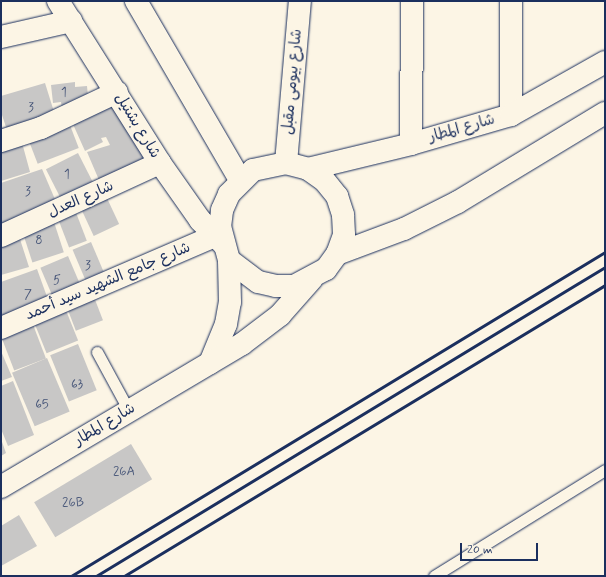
<!DOCTYPE html>
<meta charset="utf-8">
<style>
body{margin:0}
#map{position:relative;width:606px;height:577px;overflow:hidden;background:#fcf5e5;font-family:Mynerve,"Playpen Sans Arabic",sans-serif}
div>[style]{position:absolute}
.building>*{inset:0;background:#c8c7c6;transform-origin:0 0}
.roads{filter:drop-shadow(0 0 1px #1b2f5e) drop-shadow(0 0 1px #1b2f5e)}
.service>*{height:11px;margin:-5.5px;padding:0 5.5px;transform-origin:5.5px;border-radius:5.5px;background:#fcf5e5}
.minor>*{height:22px;margin:-11px;padding:0 11px;transform-origin:11px;border-radius:11px;background:#fcf5e5}
.tertiary>*{height:22px;margin:-11px;padding:0 11px;transform-origin:11px;border-radius:11px;background:#fcf5e5}
.rail>*{height:3px;margin:-1.5px;padding:0 1.5px;transform-origin:1.5px;border-radius:1.5px;background:#1b2f5e}
span{translate:-50% -50%;white-space:nowrap;text-align:center;line-height:1.15;-webkit-text-stroke:3px #fcf5e5;paint-order:stroke}
.number-label{font-size:13px;color:#465578}
.number-label span{-webkit-text-stroke-width:0}
.street-label{font-size:15px;color:#1b2f5e}
.frame{position:absolute;inset:0;border:2px solid #1b2f5e;pointer-events:none}
.scale{position:absolute;left:460px;top:543px;width:78px;height:18px;box-sizing:border-box;border:2px solid #1b2f5e;border-top:0;padding-left:5px;font-size:12px;line-height:14px;white-space:nowrap;color:#1b2f5e;-webkit-text-stroke:3px #fcf5e5;paint-order:stroke}
</style>
<div id="map">
<div class="building">
<div style="clip-path:polygon(75px 82px,75px 87px,87px 86px,88px 97px,76px 99px,77px 107px,62px 109px,61px 102px,53px 103px,51px 85px)"></div>
<div style="clip-path:polygon(45px 83px,55px 115px,7px 130px,1px 112px,1px 96px)"></div>
<div style="clip-path:polygon(115px 105px,150px 158px,99px 180px,87px 152px,110px 145px,106px 137px,101px 138px,103px 142px,85px 151px,72px 122px)"></div>
<div style="left:68px;top:120px;width:30px;height:44px;rotate:69deg"></div>
<div style="clip-path:polygon(21px 139px,30px 172px,1px 181px,1px 145px)"></div>
<div style="left:78px;top:153px;width:35px;height:36px;rotate:63deg"></div>
<div style="clip-path:polygon(42px 169px,57px 204px,1px 226px,1px 183px)"></div>
<div style="left:106px;top:196px;width:31px;height:28px;rotate:65deg"></div>
<div style="left:75px;top:210px;width:33px;height:19px;rotate:69deg"></div>
<div style="left:53px;top:219px;width:35px;height:33px;rotate:72deg"></div>
<div style="clip-path:polygon(19px 236px,29px 267px,1px 275px,1px 242px)"></div>
<div style="left:91px;top:242px;width:38px;height:20px;rotate:67deg"></div>
<div style="left:68px;top:256px;width:30px;height:30px;rotate:67deg"></div>
<div style="clip-path:polygon(37px 269px,50px 305px,1px 321px,1px 282px)"></div>
<div style="left:94px;top:297px;width:25px;height:29px;rotate:69deg"></div>
<div style="left:65px;top:308px;width:35px;height:34px;rotate:68deg"></div>
<div style="left:32px;top:322px;width:39px;height:34px;rotate:69deg"></div>
<div style="left:78px;top:344px;width:50px;height:30px;rotate:68deg"></div>
<div style="clip-path:polygon(1px 351px,12px 377px,1px 381px)"></div>
<div style="left:47px;top:358px;width:58px;height:38px;rotate:67deg"></div>
<div style="clip-path:polygon(13px 381px,34px 435px,8px 446px,1px 429px,1px 386px)"></div>
<div style="clip-path:polygon(1px 439px,6px 453px,1px 456px)"></div>
<div style="left:131px;top:444px;width:41px;height:113px;rotate:59deg"></div>
<div style="clip-path:polygon(19px 515px,37px 546px,1px 566px,1px 526px)"></div>
</div>
<div class="roads">
<div class="service">
<div style="left:97px;top:352px;width:67px;rotate:61.5deg"></div>
<div style="left:434px;top:576px;width:201px;rotate:-31.8deg"></div>
</div>
<div class="minor">
<div style="left:511px;top:1px;width:114px;rotate:90deg"></div>
<div style="left:1px;top:37px;width:72px;rotate:-12.9deg"></div>
<div style="left:1px;top:141px;width:42px;rotate:-18deg"></div>
<div style="left:41px;top:128px;width:84px;rotate:-25.3deg"></div>
<div style="left:411px;top:144px;width:143px;rotate:-89.6deg"></div>
<div style="left:286px;top:163px;width:163px;rotate:-85.1deg"></div>
<div style="left:1px;top:236px;width:175px;rotate:-24.7deg"></div>
<div style="left:1px;top:328px;width:233px;rotate:-23.3deg"></div>
</div>
<div class="tertiary">
<div style="left:58px;top:1px;width:191px;rotate:57.8deg"></div>
<div style="left:160px;top:163px;width:70px;rotate:54.9deg"></div>
<div style="left:200px;top:220px;width:35px;rotate:46deg"></div>
<div style="left:136px;top:1px;width:207px;rotate:59.8deg"></div>
<div style="left:308px;top:169px;width:19px;rotate:35deg"></div>
<div style="left:324px;top:180px;width:21px;rotate:51deg"></div>
<div style="left:337px;top:196px;width:20px;rotate:72deg"></div>
<div style="left:343px;top:215px;width:20px;rotate:87deg"></div>
<div style="left:344px;top:235px;width:20px;rotate:110deg"></div>
<div style="left:337px;top:254px;width:19px;rotate:126deg"></div>
<div style="left:326px;top:269px;width:36px;rotate:152deg"></div>
<div style="left:294px;top:286px;width:18px;rotate:180deg"></div>
<div style="left:276px;top:286px;width:18px;rotate:-167deg"></div>
<div style="left:258px;top:282px;width:36px;rotate:-143deg"></div>
<div style="left:229px;top:260px;width:34px;rotate:-105deg"></div>
<div style="left:220px;top:227px;width:17px;rotate:-83deg"></div>
<div style="left:222px;top:210px;width:17px;rotate:-66deg"></div>
<div style="left:229px;top:194px;width:34px;rotate:-45deg"></div>
<div style="left:253px;top:170px;width:34px;rotate:-12deg"></div>
<div style="left:286px;top:163px;width:23px;rotate:15deg"></div>
<div style="left:308px;top:169px;width:106px;rotate:-13.6deg"></div>
<div style="left:411px;top:144px;width:104px;rotate:-16.2deg"></div>
<div style="left:511px;top:115px;width:108px;rotate:-29.4deg"></div>
<div style="left:337px;top:254px;width:72px;rotate:-20.5deg"></div>
<div style="left:404px;top:229px;width:60px;rotate:-26.6deg"></div>
<div style="left:458px;top:202px;width:172px;rotate:-31.2deg"></div>
<div style="left:210px;top:363px;width:42px;rotate:-67.7deg"></div>
<div style="left:226px;top:324px;width:22px;rotate:-80deg"></div>
<div style="left:230px;top:302px;width:42px;rotate:-91.4deg"></div>
<div style="left:1px;top:487px;width:280px;rotate:-30.7deg"></div>
<div style="left:242px;top:344px;width:48px;rotate:-37.3deg"></div>
<div style="left:280px;top:315px;width:47px;rotate:-48.5deg"></div>
</div>
</div>
<div class="rail">
<div style="left:71px;top:576px;width:625px;rotate:-31.25deg"></div>
<div style="left:96px;top:576px;width:595px;rotate:-31.26deg"></div>
<div style="left:124px;top:576px;width:562px;rotate:-31.17deg"></div>
</div>
<div class="number-label">
<span style="left:64px;top:93px">1</span>
<span style="left:31px;top:108px">3</span>
<span style="left:67px;top:175px">1</span>
<span style="left:28px;top:192px">3</span>
<span style="left:39px;top:241px">8</span>
<span style="left:88px;top:266px">3</span>
<span style="left:57px;top:281px">5</span>
<span style="left:28px;top:295px">7</span>
<span style="left:77px;top:385px">63</span>
<span style="left:42px;top:405px">65</span>
<span style="left:124px;top:472px">26A</span>
<span style="left:73px;top:503px">26B</span>
</div>
<div class="street-label">
<span style="left:293px;top:82px;rotate:-85deg">شارع بيومى مقبل</span>
<span style="left:137px;top:126px;rotate:59deg">شارع بشتيل</span>
<span style="left:462px;top:129px;rotate:-16deg">شارع المطار</span>
<span style="left:81px;top:200px;rotate:-24deg">شارع العدل</span>
<span style="left:108px;top:282px;rotate:-23deg">شارع جامع الشهيد سيد أحمد</span>
<span style="left:105px;top:425px;rotate:-31deg">شارع المطار</span>
</div>
<div class="frame"></div>
<div class="scale">20 m</div>
</div>
